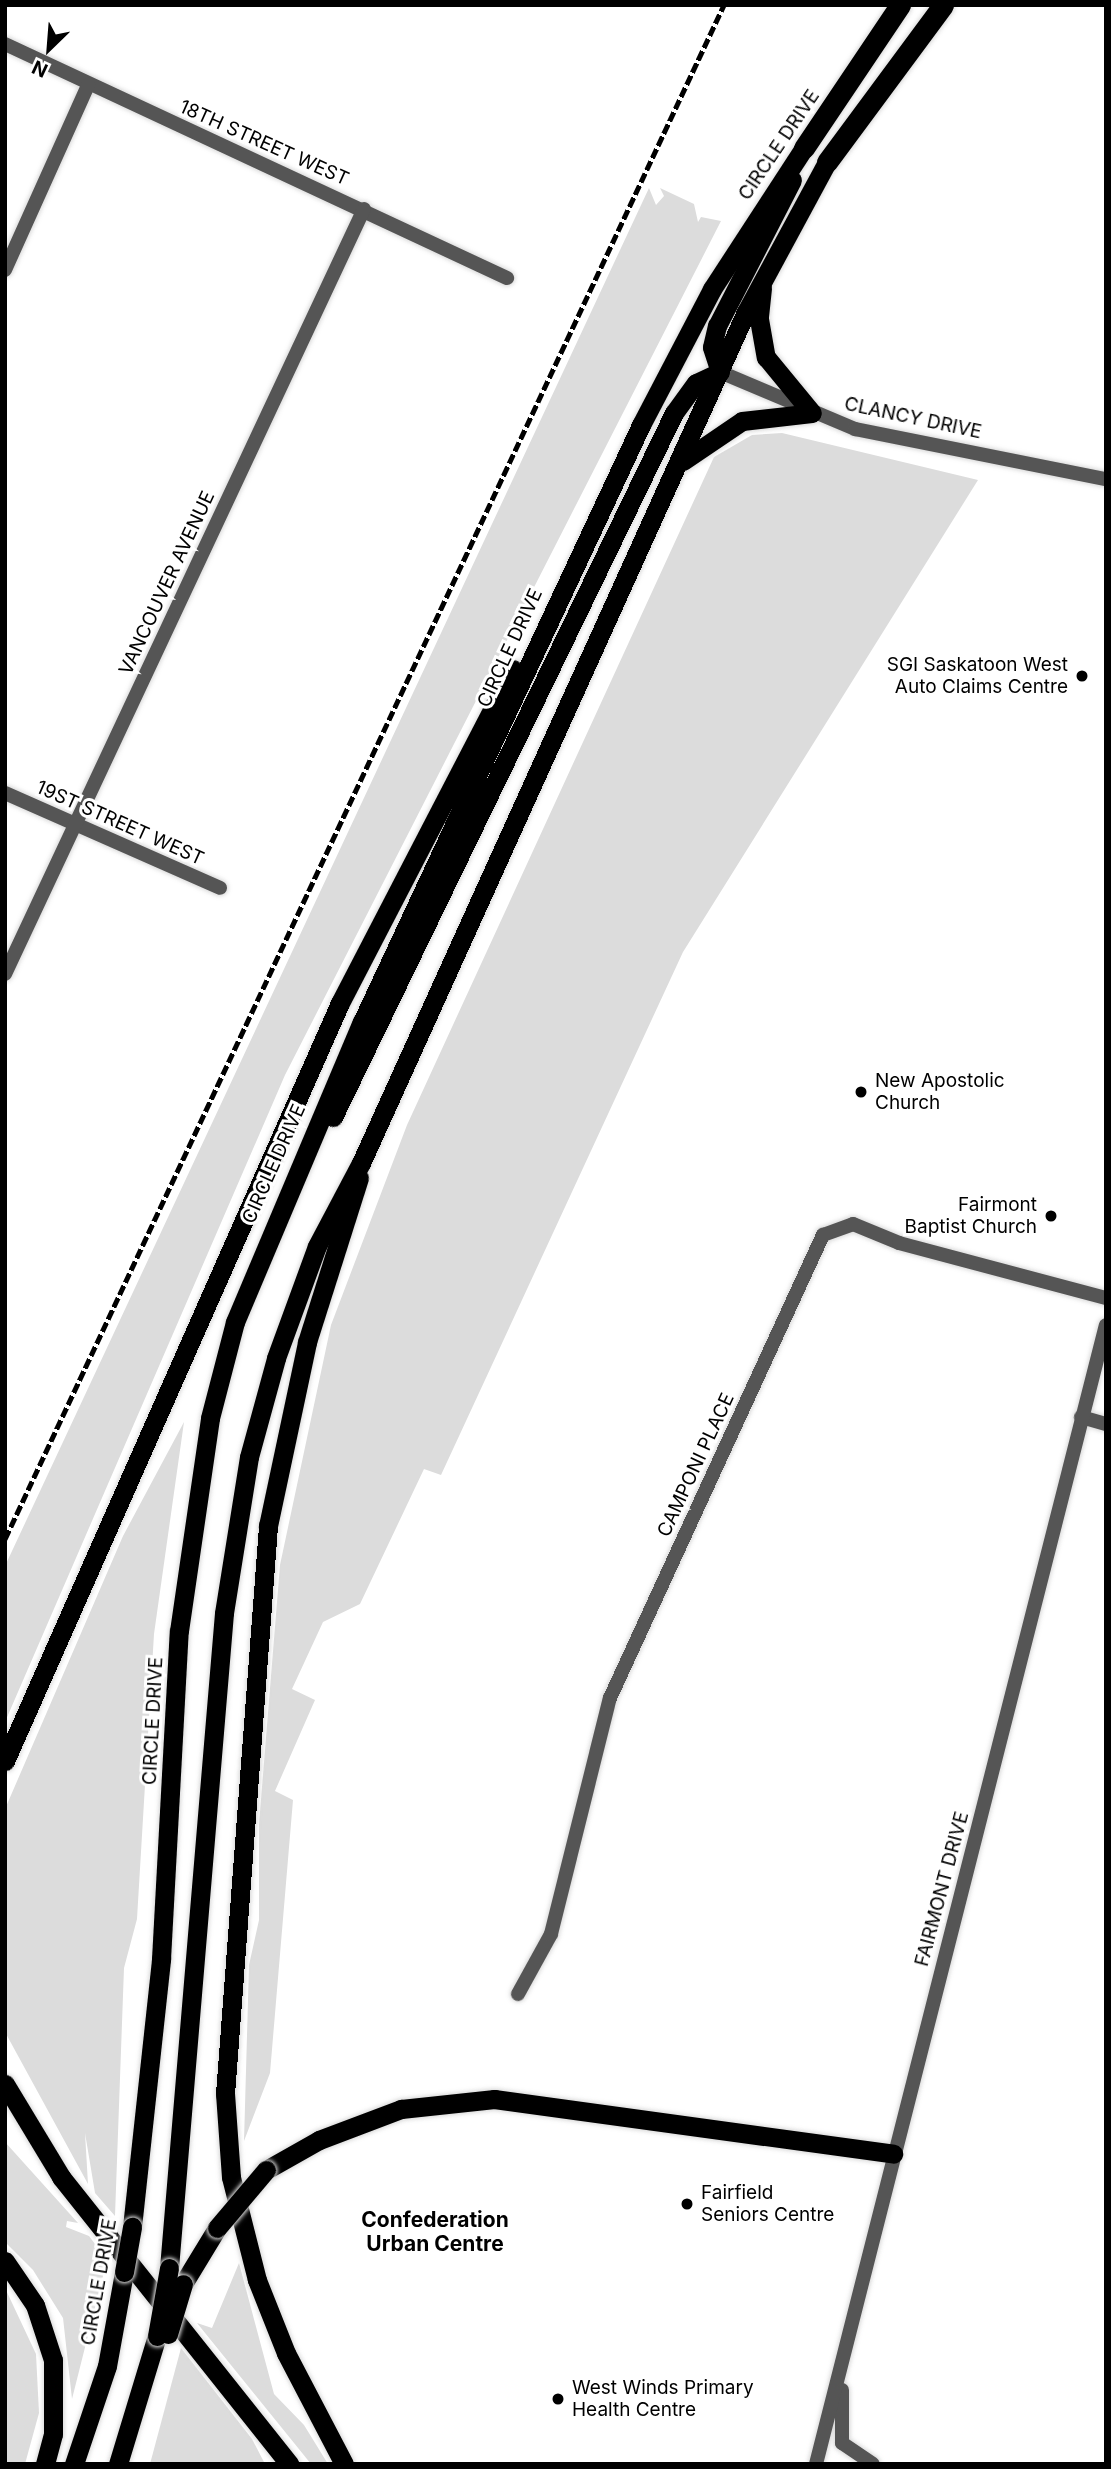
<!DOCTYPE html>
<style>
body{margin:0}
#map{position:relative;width:1111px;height:2469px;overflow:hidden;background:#fff;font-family:Inter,sans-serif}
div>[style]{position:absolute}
.green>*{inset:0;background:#dcdcdc}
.roads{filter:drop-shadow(0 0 2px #dbdbdb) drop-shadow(0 0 2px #dbdbdb)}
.minor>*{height:14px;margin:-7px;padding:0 7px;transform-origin:7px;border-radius:7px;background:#555}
.tertiary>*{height:14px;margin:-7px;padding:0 7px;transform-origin:7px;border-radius:7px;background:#555}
.trunk>*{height:19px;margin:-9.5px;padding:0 9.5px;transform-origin:9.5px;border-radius:9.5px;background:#000}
.motorway>*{height:21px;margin:-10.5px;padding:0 10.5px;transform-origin:10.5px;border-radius:10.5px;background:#000}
.rail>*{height:5px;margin-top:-2.5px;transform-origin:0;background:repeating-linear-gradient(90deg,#000 0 10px,transparent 0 13.5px)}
.bridges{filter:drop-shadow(0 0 2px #dbdbdb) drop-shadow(0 0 2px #dbdbdb)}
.trunk-bridge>*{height:19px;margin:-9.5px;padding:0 9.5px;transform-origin:9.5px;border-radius:9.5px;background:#000}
.dots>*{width:19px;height:19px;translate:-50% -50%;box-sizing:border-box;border:4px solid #fff;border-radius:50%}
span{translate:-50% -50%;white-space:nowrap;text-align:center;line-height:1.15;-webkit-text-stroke:6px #fff;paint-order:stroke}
.street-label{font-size:19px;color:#000}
.poi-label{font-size:19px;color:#000}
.right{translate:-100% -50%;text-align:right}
.left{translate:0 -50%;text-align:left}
.neighbourhood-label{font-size:21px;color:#000;font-weight:700}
.frame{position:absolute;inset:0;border:7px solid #000;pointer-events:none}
.north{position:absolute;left:14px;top:14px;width:70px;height:70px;-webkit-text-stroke:5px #fff;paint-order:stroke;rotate:205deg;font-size:19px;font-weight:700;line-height:28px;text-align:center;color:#000}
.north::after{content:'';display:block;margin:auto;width:24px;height:32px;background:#000;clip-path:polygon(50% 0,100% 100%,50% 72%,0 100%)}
</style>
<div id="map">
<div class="green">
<div style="clip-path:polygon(649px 188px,656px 205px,664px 196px,660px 188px,694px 204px,698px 222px,701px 217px,721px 221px,285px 1075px,5px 1722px,5px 1566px)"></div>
<div style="clip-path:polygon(782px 433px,978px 480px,683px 952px,441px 1475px,424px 1469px,360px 1604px,323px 1622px,292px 1689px,315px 1700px,275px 1791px,293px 1800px,270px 2073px,244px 2141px,249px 1965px,259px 1920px,259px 1824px,280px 1565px,331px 1325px,407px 1125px,714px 457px,752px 435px)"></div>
<div style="clip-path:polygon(184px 1422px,154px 1634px,137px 1919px,124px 1968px,115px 2216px,95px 2193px,85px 2133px,88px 2184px,5px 2032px,5px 1809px,123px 1536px)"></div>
<div style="clip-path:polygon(5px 2142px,78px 2223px,67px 2221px,66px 2227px,89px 2236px,107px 2260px,72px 2399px,63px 2318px,33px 2270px,5px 2242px)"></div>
<div style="clip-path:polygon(239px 2263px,274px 2394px,304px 2425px,328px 2464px,311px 2464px,197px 2323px,212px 2328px)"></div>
<div style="clip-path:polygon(5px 2288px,36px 2354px,39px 2413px,25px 2464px,5px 2464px)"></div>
<div style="clip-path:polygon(181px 2348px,252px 2439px,265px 2464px,150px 2464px)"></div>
</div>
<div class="roads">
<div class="minor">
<div style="left:5px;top:44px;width:554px;rotate:24.99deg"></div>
<div style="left:5px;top:270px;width:203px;rotate:-65.8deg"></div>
<div style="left:5px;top:793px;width:235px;rotate:23.8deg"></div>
<div style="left:5px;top:974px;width:845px;rotate:-64.86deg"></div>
<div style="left:1081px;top:1417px;width:26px;rotate:16deg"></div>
<div style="left:518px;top:1994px;width:68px;rotate:-61.2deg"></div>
<div style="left:551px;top:1934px;width:243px;rotate:-76deg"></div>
<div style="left:610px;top:1698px;width:510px;rotate:-65.3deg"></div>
<div style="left:823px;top:1235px;width:32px;rotate:-20deg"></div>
<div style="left:853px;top:1224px;width:50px;rotate:22.4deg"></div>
<div style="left:899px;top:1243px;width:214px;rotate:14.9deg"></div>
</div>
<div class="tertiary">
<div style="left:720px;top:372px;width:147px;rotate:22.9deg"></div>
<div style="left:855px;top:429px;width:256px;rotate:11.3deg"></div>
<div style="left:842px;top:2390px;width:53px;rotate:90deg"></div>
<div style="left:842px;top:2443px;width:37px;rotate:34deg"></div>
<div style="left:816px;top:2464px;width:1175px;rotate:-75.72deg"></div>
</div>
<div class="trunk">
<div style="left:762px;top:288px;width:31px;rotate:96deg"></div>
<div style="left:759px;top:319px;width:39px;rotate:80deg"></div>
<div style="left:766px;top:357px;width:72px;rotate:50.6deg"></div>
<div style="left:720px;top:372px;width:26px;rotate:-108deg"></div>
<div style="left:712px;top:347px;width:22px;rotate:-77deg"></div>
<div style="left:717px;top:326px;width:164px;rotate:-62.8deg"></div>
<div style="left:683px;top:461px;width:71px;rotate:-34.1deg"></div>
<div style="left:742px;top:421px;width:70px;rotate:-6.5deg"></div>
<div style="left:333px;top:1117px;width:782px;rotate:-64.16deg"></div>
<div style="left:674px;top:413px;width:37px;rotate:-54deg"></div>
<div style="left:696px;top:383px;width:26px;rotate:-25deg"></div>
<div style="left:5px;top:1761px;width:829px;rotate:-66.16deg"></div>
<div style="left:340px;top:1003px;width:376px;rotate:-62.6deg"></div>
<div style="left:5px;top:2084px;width:109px;rotate:58.9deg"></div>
<div style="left:61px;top:2177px;width:367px;rotate:51.5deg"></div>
<div style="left:266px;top:2170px;width:61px;rotate:-29.5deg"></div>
<div style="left:319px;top:2140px;width:88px;rotate:-20.7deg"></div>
<div style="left:401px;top:2109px;width:94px;rotate:-6.1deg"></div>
<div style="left:494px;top:2099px;width:403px;rotate:7.8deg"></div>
<div style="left:132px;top:2227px;width:270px;rotate:-83.8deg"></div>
<div style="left:161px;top:1959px;width:328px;rotate:-86.9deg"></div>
<div style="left:179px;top:1631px;width:215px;rotate:-81.7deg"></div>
<div style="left:210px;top:1418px;width:99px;rotate:-75.4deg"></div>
<div style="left:235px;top:1322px;width:326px;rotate:-67.1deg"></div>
<div style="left:362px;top:1022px;width:659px;rotate:-64.95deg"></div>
<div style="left:641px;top:425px;width:153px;rotate:-62.4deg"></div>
<div style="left:712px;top:289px;width:168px;rotate:-56.9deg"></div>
<div style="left:5px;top:2261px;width:53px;rotate:55.7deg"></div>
<div style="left:35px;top:2305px;width:58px;rotate:71.9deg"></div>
<div style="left:53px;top:2360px;width:74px;rotate:90deg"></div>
<div style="left:53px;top:2434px;width:31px;rotate:105deg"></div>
<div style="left:169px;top:2268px;width:657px;rotate:-85.2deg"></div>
<div style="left:224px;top:1613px;width:158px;rotate:-80.9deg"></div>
<div style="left:249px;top:1457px;width:103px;rotate:-74.7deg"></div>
<div style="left:276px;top:1358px;width:119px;rotate:-69.9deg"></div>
<div style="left:317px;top:1246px;width:94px;rotate:-62.1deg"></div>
<div style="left:361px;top:1163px;width:934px;rotate:-65.66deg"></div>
<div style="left:746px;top:312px;width:170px;rotate:-61.6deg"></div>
<div style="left:183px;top:2284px;width:66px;rotate:-58.7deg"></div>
<div style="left:74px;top:2464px;width:103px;rotate:-71.4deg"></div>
<div style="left:107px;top:2366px;width:96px;rotate:-79.7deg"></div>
<div style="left:118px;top:2464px;width:134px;rotate:-73.1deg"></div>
<div style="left:344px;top:2464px;width:125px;rotate:-117.6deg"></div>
<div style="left:286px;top:2353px;width:79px;rotate:-111.7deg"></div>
<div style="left:257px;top:2280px;width:106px;rotate:-104.2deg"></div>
<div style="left:231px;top:2177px;width:83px;rotate:-94.1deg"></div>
<div style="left:225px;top:2094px;width:570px;rotate:-85.67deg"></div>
<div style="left:268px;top:1526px;width:188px;rotate:-78deg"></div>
<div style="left:307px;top:1342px;width:172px;rotate:-72.4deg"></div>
</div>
<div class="motorway">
<div style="left:804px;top:148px;width:172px;rotate:-56.1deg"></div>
<div style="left:827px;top:162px;width:195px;rotate:-53.5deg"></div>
</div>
</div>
<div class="rail">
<div style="left:5px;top:1539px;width:1694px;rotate:-64.89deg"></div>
</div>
<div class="bridges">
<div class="trunk-bridge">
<div style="left:217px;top:2228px;width:76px;rotate:-49.8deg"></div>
<div style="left:124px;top:2272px;width:46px;rotate:-79.9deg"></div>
<div style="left:168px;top:2334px;width:52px;rotate:-73.3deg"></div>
<div style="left:157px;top:2336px;width:69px;rotate:-80deg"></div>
</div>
</div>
<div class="dots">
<div style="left:1082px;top:676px;background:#000"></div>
<div style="left:861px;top:1092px;background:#000"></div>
<div style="left:1051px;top:1216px;background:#000"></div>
<div style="left:687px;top:2204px;background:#000"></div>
<div style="left:558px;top:2399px;background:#000"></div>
</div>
<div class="street-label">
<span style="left:264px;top:143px;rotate:24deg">18TH STREET WEST</span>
<span style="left:779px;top:145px;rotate:-56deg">CIRCLE DRIVE</span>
<span style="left:913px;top:418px;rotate:12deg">CLANCY DRIVE</span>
<span style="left:167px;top:583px;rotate:-65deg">VANCOUVER AVENUE</span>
<span style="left:510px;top:648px;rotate:-65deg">CIRCLE DRIVE</span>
<span style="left:120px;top:823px;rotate:24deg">19ST STREET WEST</span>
<span style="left:274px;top:1164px;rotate:-66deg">CIRCLE DRIVE</span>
<span style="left:696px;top:1465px;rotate:-65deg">CAMPONI PLACE</span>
<span style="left:153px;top:1721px;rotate:-87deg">CIRCLE DRIVE</span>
<span style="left:942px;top:1889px;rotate:-75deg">FAIRMONT DRIVE</span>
<span style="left:99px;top:2282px;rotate:-80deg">CIRCLE DRIVE</span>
</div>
<div class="poi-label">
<span class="right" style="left:1068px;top:676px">SGI Saskatoon West<br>Auto Claims Centre</span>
<span class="left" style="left:875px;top:1092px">New Apostolic<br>Church</span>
<span class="right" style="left:1037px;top:1216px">Fairmont<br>Baptist Church</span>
<span class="left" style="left:701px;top:2204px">Fairfield<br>Seniors Centre</span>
<span class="left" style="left:572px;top:2399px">West Winds Primary<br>Health Centre</span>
</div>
<div class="neighbourhood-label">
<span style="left:435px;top:2232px">Confederation<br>Urban Centre</span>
</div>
<div class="frame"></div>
<div class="north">N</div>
</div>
